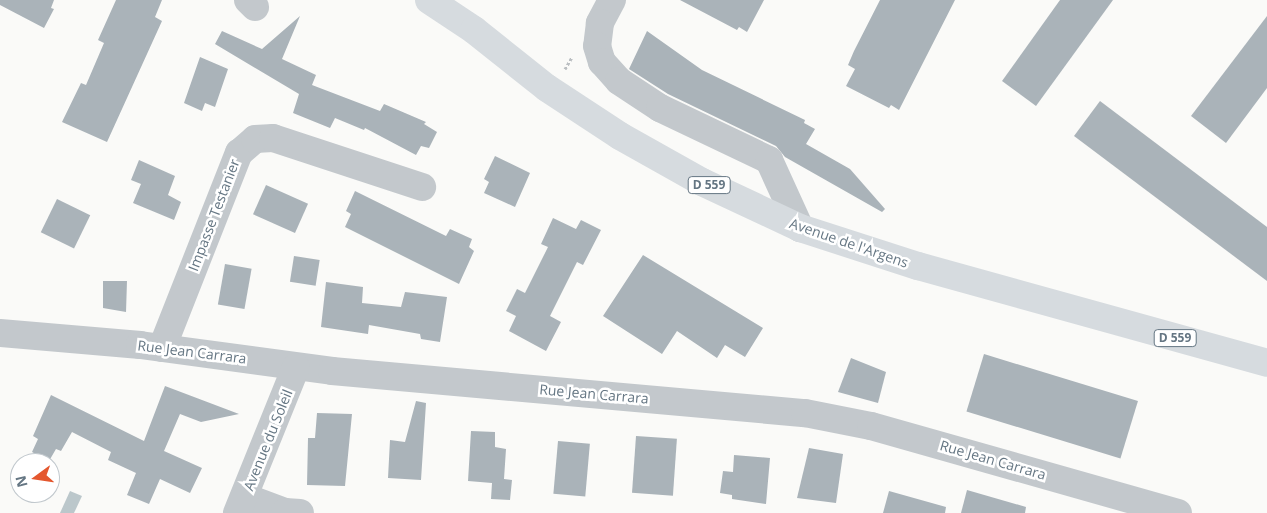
<!DOCTYPE html>
<style>
body{margin:0}
#map{position:relative;width:1267px;height:513px;overflow:hidden;background:#fafaf8;font-family:"Open Sans",sans-serif}
div>[style]{position:absolute}
.water>*{inset:0;background:#bbc7cb}
.building>*{inset:0;background:#aab3b9;transform-origin:0 0}
.path>*{height:3px;margin-top:-1.5px;transform-origin:0;background:repeating-linear-gradient(90deg,#bbbfc2 0 2.5px,transparent 0 5px)}
.minor>*{height:28px;margin:-14px;padding:0 14px;transform-origin:14px;border-radius:14px;background:#c3c8cc}
.major>*{height:28px;margin:-14px;padding:0 14px;transform-origin:14px;border-radius:14px;background:#d6dbdf}
span{translate:-50% -50%;white-space:nowrap;text-align:center;line-height:1.15;-webkit-text-stroke:5px #fff;paint-order:stroke}
.shield-label span{padding:1px 4px;background:#fff;border:1px solid;border-radius:4px;-webkit-text-stroke-width:0}
.shield-label{font-size:12px;color:#657683;font-weight:700}
.street-label{font-size:14px;color:#657683}
.north{position:absolute;left:10px;top:453px;width:50px;height:50px;box-sizing:border-box;background:#fff;border:1px solid #c1c8cd;border-radius:50%;rotate:256deg;font-size:14px;font-weight:700;line-height:20px;text-align:center;color:#657683}
.north::after{content:'';display:block;margin:auto;width:18px;height:22px;background:#e4572e;clip-path:polygon(50% 0,100% 100%,50% 72%,0 100%)}
</style>
<div id="map">
<div class="water">
<div style="clip-path:polygon(70px 491px,82px 496px,74px 513px,60px 513px)"></div>
</div>
<div class="building">
<div style="clip-path:polygon(0 0,54px 0,51px 8px,54px 9px,44px 28px,0 5px)"></div>
<div style="clip-path:polygon(116px 0,162px 0,155px 17px,162px 21px,107px 142px,62px 122px,81px 83px,86px 85px,104px 43px,98px 40px)"></div>
<div style="clip-path:polygon(680px 0,764px 0,747px 32px,739px 27px,737px 30px)"></div>
<div style="clip-path:polygon(880px 0,955px 0,899px 110px,891px 105px,889px 108px,846px 86px,855px 69px,848px 65px,854px 51px)"></div>
<div style="clip-path:polygon(1060px 0,1113px 0,1036px 106px,1002px 81px)"></div>
<div style="clip-path:polygon(300px 16px,282px 59px,316px 75px,312px 85px,380px 111px,384px 104px,426px 122px,424px 124px,437px 132px,429px 148px,421px 146px,416px 155px,365px 128px,364px 130px,335px 118px,330px 128px,293px 113px,299px 94px,215px 44px,222px 31px,262px 49px)"></div>
<div style="clip-path:polygon(1267px 16px,1267px 88px,1226px 143px,1191px 116px)"></div>
<div style="clip-path:polygon(647px 31px,702px 70px,805px 120px,804px 123px,815px 129px,806px 144px,850px 169px,885px 209px,882px 212px,785px 157px,776px 146px,668px 94px,629px 69px)"></div>
<div style="clip-path:polygon(200px 57px,228px 69px,215px 107px,205px 103px,202px 111px,184px 103px)"></div>
<div style="clip-path:polygon(1100px 101px,1267px 227px,1267px 281px,1074px 136px)"></div>
<div style="clip-path:polygon(495px 156px,530px 173px,515px 207px,484px 193px,489px 182px,484px 179px)"></div>
<div style="clip-path:polygon(139px 160px,175px 176px,168px 195px,181px 202px,174px 220px,133px 203px,141px 184px,131px 180px)"></div>
<div style="left:266px;top:185px;width:46px;height:32px;rotate:24deg"></div>
<div style="clip-path:polygon(355px 191px,446px 236px,450px 229px,472px 239px,469px 247px,474px 251px,459px 284px,345px 227px,351px 214px,346px 211px)"></div>
<div style="left:57px;top:199px;width:37px;height:37px;rotate:26deg"></div>
<div style="clip-path:polygon(553px 218px,576px 229px,581px 220px,601px 230px,583px 265px,577px 262px,550px 316px,561px 322px,546px 351px,509px 331px,516px 316px,506px 311px,517px 289px,525px 293px,548px 247px,541px 244px)"></div>
<div style="clip-path:polygon(643px 255px,763px 328px,745px 357px,725px 345px,717px 358px,677px 331px,662px 354px,603px 316px)"></div>
<div style="left:294px;top:256px;width:26px;height:26px;rotate:9deg"></div>
<div style="left:225px;top:264px;width:27px;height:41px;rotate:10deg"></div>
<div style="clip-path:polygon(103px 281px,127px 281px,126px 312px,103px 308px)"></div>
<div style="clip-path:polygon(326px 282px,363px 287px,362px 303px,401px 307px,405px 292px,447px 297px,440px 342px,421px 339px,420px 334px,369px 325px,368px 334px,321px 327px)"></div>
<div style="left:984px;top:354px;width:161px;height:60px;rotate:17deg"></div>
<div style="clip-path:polygon(851px 358px,886px 372px,878px 403px,838px 392px)"></div>
<div style="clip-path:polygon(165px 386px,239px 414px,201px 422px,180px 414px,164px 451px,202px 468px,190px 493px,160px 479px,149px 504px,127px 495px,136px 473px,108px 460px,111px 452px,72px 432px,61px 451px,56px 449px,49px 461px,32px 452px,38px 439px,33px 436px,51px 395px,144px 441px)"></div>
<div style="clip-path:polygon(416px 401px,426px 403px,421px 480px,388px 478px,390px 440px,405px 442px)"></div>
<div style="clip-path:polygon(317px 413px,352px 414px,345px 486px,307px 485px,308px 438px,315px 438px)"></div>
<div style="clip-path:polygon(471px 431px,495px 432px,495px 447px,506px 449px,504px 479px,512px 480px,510px 500px,491px 499px,492px 483px,468px 481px)"></div>
<div style="left:636px;top:436px;width:41px;height:57px;rotate:4deg"></div>
<div style="left:558px;top:441px;width:32px;height:53px;rotate:5deg"></div>
<div style="clip-path:polygon(809px 448px,843px 454px,836px 503px,797px 498px)"></div>
<div style="clip-path:polygon(734px 455px,770px 458px,766px 504px,732px 499px,732px 495px,720px 493px,723px 471px,733px 472px)"></div>
<div style="clip-path:polygon(967px 490px,1026px 507px,1025px 513px,961px 513px)"></div>
<div style="clip-path:polygon(889px 491px,946px 507px,945px 513px,883px 513px)"></div>
</div>
<div class="path">
<div style="left:565px;top:69px;width:14px;rotate:-60deg"></div>
</div>
<div class="minor">
<div style="left:248px;top:0;width:10px;rotate:45deg"></div>
<div style="left:612px;top:0;width:26px;rotate:118deg"></div>
<div style="left:600px;top:23px;width:23px;rotate:97deg"></div>
<div style="left:597px;top:46px;width:17px;rotate:73deg"></div>
<div style="left:602px;top:62px;width:25px;rotate:48deg"></div>
<div style="left:619px;top:81px;width:49px;rotate:33.4deg"></div>
<div style="left:660px;top:108px;width:121px;rotate:25.5deg"></div>
<div style="left:769px;top:160px;width:75px;rotate:65.5deg"></div>
<div style="left:0;top:333px;width:141px;rotate:4.9deg"></div>
<div style="left:140px;top:345px;width:194px;rotate:7.7deg"></div>
<div style="left:332px;top:371px;width:475px;rotate:5.1deg"></div>
<div style="left:805px;top:413px;width:67px;rotate:11.1deg"></div>
<div style="left:871px;top:426px;width:319px;rotate:15.8deg"></div>
<div style="left:162px;top:348px;width:210px;rotate:-68.5deg"></div>
<div style="left:239px;top:153px;width:21px;rotate:-41deg"></div>
<div style="left:255px;top:139px;width:18px;rotate:-3deg"></div>
<div style="left:273px;top:138px;width:157px;rotate:18.2deg"></div>
<div style="left:245px;top:497px;width:43px;rotate:20.6deg"></div>
<div style="left:285px;top:512px;width:15px;rotate:4deg"></div>
<div style="left:237px;top:513px;width:157px;rotate:-68deg"></div>
</div>
<div class="major">
<div style="left:429px;top:0;width:54px;rotate:33.7deg"></div>
<div style="left:474px;top:30px;width:93px;rotate:38.5deg"></div>
<div style="left:547px;top:88px;width:87px;rotate:33.3deg"></div>
<div style="left:620px;top:136px;width:94px;rotate:29.3deg"></div>
<div style="left:702px;top:182px;width:108px;rotate:25.1deg"></div>
<div style="left:800px;top:228px;width:124px;rotate:17.9deg"></div>
<div style="left:918px;top:266px;width:362px;rotate:15.5deg"></div>
</div>
<div class="shield-label">
<span style="left:709px;top:185px">D 559</span>
<span style="left:1175px;top:338px">D 559</span>
</div>
<div class="street-label">
<span style="left:214px;top:215px;rotate:-69deg">Impasse Testanier</span>
<span style="left:849px;top:243px;rotate:19deg">Avenue de l'Argens</span>
<span style="left:192px;top:352px;rotate:7deg">Rue Jean Carrara</span>
<span style="left:594px;top:394px;rotate:5deg">Rue Jean Carrara</span>
<span style="left:268px;top:440px;rotate:-68deg">Avenue du Soleil</span>
<span style="left:993px;top:460px;rotate:16deg">Rue Jean Carrara</span>
</div>
<div class="north">N</div>
</div>
